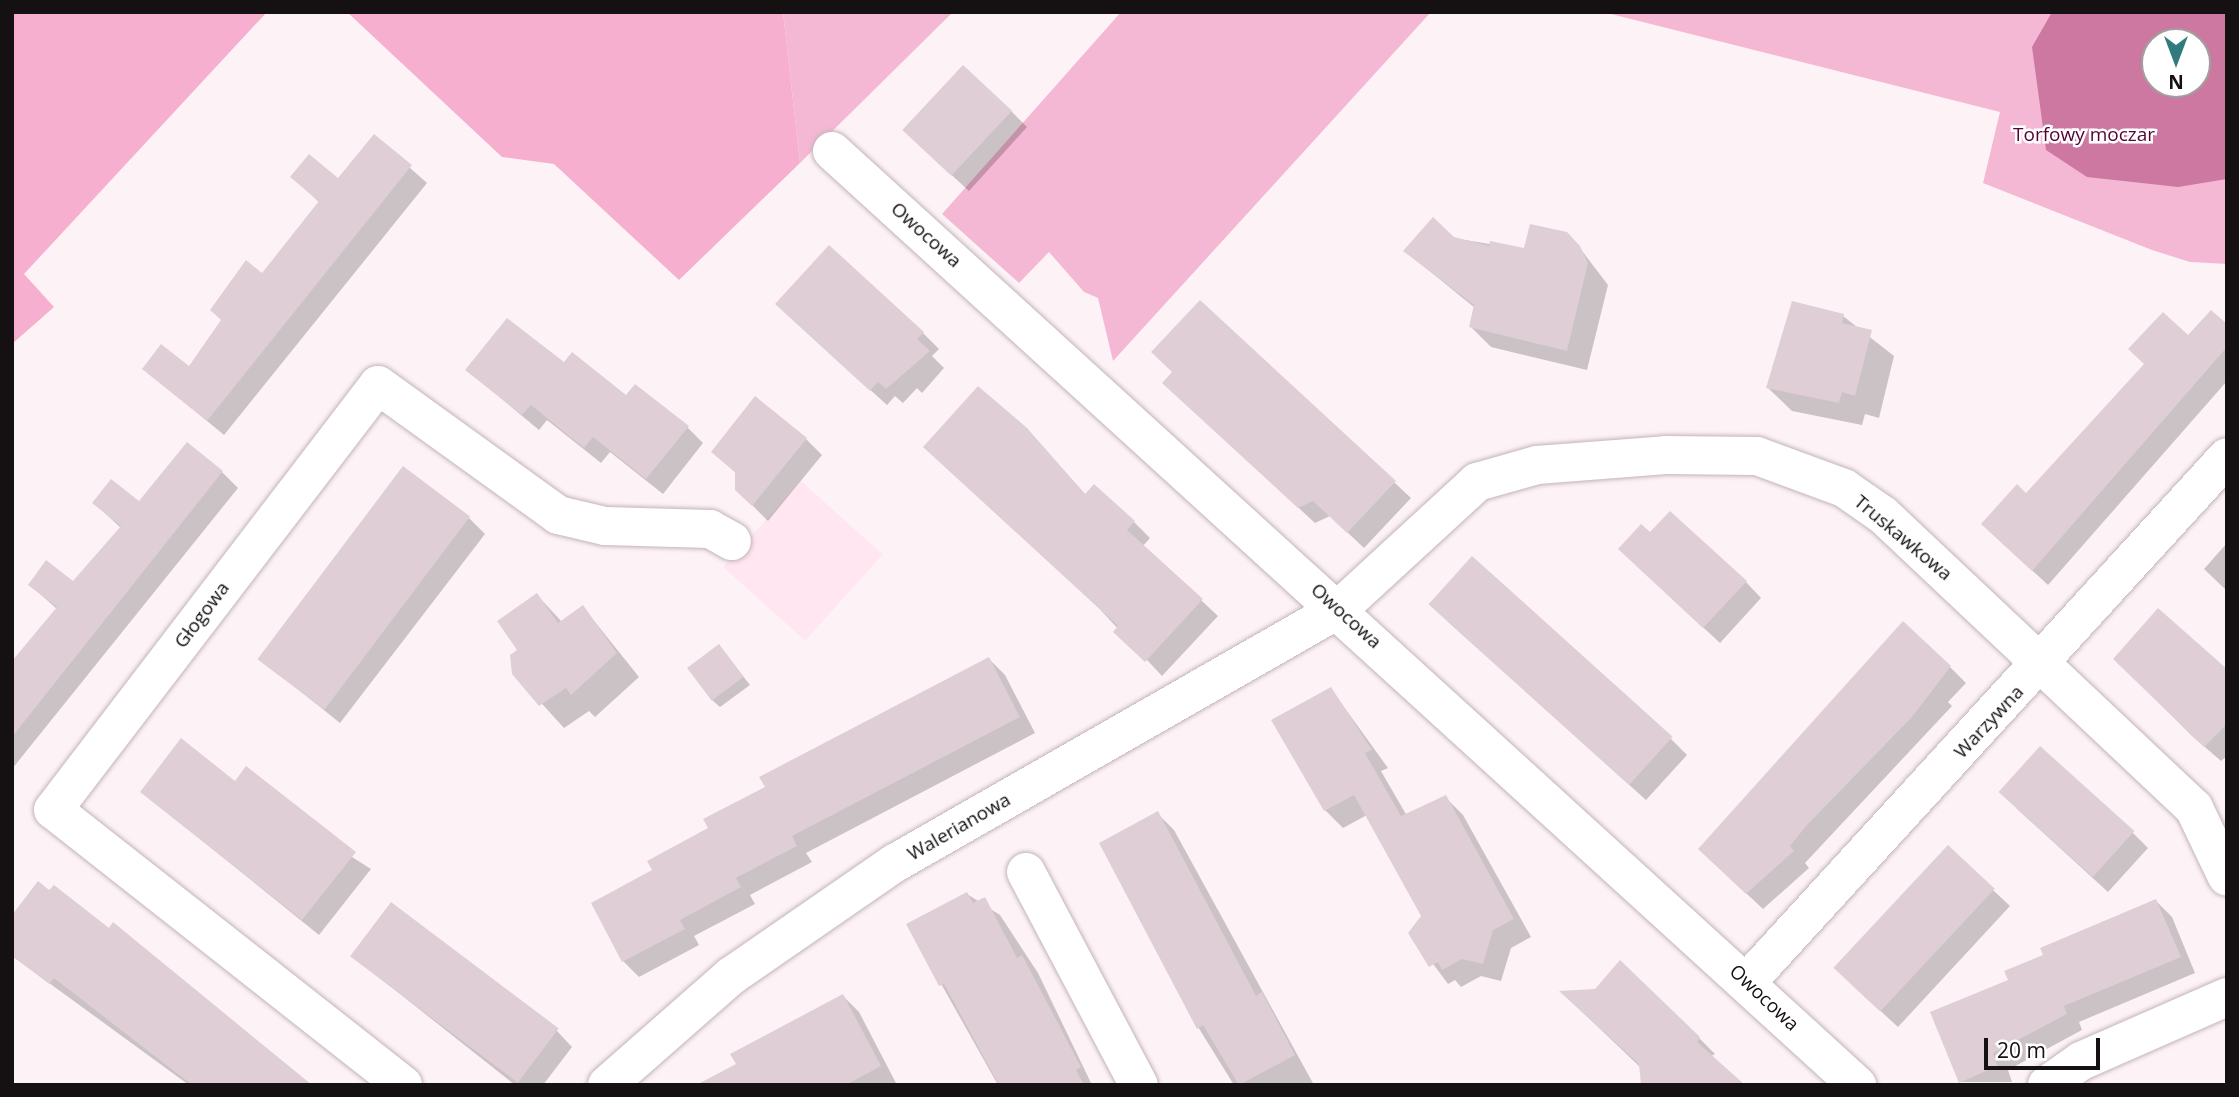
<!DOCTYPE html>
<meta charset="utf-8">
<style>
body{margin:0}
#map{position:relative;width:2239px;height:1097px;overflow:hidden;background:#fdf3f7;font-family:"Open Sans",sans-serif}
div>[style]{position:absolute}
.built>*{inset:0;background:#ffe6f0;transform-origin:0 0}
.green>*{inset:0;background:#f5b8d4}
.forest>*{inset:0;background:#f6afcf}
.water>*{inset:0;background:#cd78a1}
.shadow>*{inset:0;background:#0003}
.building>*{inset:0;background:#dfced5;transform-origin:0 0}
.roads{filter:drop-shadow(0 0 2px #c3b4ba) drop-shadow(0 0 2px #c3b4ba)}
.minor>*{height:38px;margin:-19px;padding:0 19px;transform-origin:19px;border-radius:19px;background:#fff}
span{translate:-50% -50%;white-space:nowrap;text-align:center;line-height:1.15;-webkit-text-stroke:5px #fff;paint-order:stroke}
.park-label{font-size:19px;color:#530434}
.street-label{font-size:19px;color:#151012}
.frame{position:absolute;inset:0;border:14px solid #151012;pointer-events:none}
.north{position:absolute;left:2141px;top:28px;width:70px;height:70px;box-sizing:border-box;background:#fff;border:2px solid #a19fa0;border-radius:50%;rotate:180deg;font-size:19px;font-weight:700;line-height:28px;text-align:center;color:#151012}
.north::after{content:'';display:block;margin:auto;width:24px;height:32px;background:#317a7e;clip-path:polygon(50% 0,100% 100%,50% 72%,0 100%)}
.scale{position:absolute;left:1984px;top:1038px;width:116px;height:32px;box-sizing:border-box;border:4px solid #151012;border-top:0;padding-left:9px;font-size:21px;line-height:24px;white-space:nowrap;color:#151012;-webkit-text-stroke:5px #fff;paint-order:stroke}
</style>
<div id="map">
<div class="built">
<div style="left:801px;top:481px;width:110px;height:116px;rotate:42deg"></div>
</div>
<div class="green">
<div style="clip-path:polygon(783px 12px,953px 12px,800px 163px)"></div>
<div style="clip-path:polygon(1121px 12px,1431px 12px,1113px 361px,1098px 298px,1084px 292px,1049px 252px,1019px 283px,942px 214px)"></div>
<div style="clip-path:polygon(evenodd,1603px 12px,2227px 12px,2227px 264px,2190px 262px,2152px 250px,1983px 183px,2000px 112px,1603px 12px,2155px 42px,2197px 42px,2197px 84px,2155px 84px,2155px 42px)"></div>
</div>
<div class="forest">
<div style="clip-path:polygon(12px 12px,267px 12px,24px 274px,54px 307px,12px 344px)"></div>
<div style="clip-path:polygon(347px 12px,783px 12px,800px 163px,679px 280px,554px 164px,502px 157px)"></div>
</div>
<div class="water">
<div style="clip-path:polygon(evenodd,2052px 12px,2227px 12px,2227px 179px,2178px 187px,2087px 177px,2046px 150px,2032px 47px,2052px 12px,2155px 42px,2197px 42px,2197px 84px,2155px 84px,2155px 42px)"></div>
</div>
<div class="shadow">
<div style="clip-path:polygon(1011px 111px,1027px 127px,969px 191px,919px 145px)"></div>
<div style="clip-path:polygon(374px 136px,427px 183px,224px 435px,144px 369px,189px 368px,320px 203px,292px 177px,339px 181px)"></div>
<div style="clip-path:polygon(1453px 238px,1526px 250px,1579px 247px,1608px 285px,1587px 370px,1491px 347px,1471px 327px,1475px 308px,1405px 251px)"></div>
<div style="clip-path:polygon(1200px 302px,1411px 498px,1364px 548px,1330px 516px,1315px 523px,1180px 399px,1174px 373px)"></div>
<div style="clip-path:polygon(1843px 316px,1894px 356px,1879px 418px,1865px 414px,1862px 425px,1792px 411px,1768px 388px)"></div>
<div style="clip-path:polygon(793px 320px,923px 333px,939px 349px,932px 356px,944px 368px,922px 393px,917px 388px,903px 403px,895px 396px,887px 405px)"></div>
<div style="clip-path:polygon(2227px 326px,2227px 381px,2048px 585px,1999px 540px,2026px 495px,2146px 364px,2188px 337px)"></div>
<div style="clip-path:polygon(565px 365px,687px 427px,703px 443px,663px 494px,610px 452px,601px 463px,547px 420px,539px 430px,467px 370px)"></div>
<div style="clip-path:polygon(1026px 429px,1086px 495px,1094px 486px,1134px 522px,1150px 538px,1143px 546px,1218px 616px,1162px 676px,1081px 589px)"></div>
<div style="clip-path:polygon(806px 439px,822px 455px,768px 521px,736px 489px,737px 474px,713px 452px)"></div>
<div style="clip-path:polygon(222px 472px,238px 488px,12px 769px,12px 663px,57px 609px,30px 585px,73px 584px,121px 528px,94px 503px,139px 503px)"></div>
<div style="clip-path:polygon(469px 518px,485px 534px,340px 723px,259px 658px)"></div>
<div style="clip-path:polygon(1650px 535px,1746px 582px,1761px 598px,1720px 643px,1636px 565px)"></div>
<div style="clip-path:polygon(2227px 543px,2227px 591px,2204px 569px)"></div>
<div style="clip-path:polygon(537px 595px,562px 622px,583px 607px,639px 677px,595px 717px,589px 711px,564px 728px,514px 673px)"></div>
<div style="clip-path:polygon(1446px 620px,1671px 739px,1687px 755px,1646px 800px)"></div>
<div style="clip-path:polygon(719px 646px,750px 685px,720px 707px,712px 700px)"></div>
<div style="clip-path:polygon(989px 659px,1005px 675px,1035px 733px,806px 853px,812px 862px,750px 895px,755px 904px,694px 936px,699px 945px,639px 977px,623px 961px,593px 903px,654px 871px,767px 788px)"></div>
<div style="clip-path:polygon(2116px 659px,2227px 671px,2227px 756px,2221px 761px,2191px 735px)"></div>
<div style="clip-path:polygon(1950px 667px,1966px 683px,1948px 702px,1952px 706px,1805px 863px,1809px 868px,1763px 909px,1716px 865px)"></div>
<div style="clip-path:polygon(1331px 689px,1388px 768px,1381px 771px,1407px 816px,1445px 797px,1463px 815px,1531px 937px,1511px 948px,1501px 981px,1481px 976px,1461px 987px,1455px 980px,1448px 984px,1410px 933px,1423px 916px,1367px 815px,1343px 828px,1325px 810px,1273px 721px)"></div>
<div style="clip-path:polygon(235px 783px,371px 869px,319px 935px,142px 792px)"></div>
<div style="clip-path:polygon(2016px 808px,2132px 832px,2148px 848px,2108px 892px)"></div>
<div style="clip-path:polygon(1158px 814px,1174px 830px,1314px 1085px,1234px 1085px,1198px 1027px)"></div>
<div style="clip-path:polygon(1948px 848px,2010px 906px,1898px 1027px,1852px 985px)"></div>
<div style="clip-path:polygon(967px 894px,1000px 915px,1038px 973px,1092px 1085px,998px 1085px,908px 925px)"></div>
<div style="clip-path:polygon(2156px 901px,2172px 917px,2195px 973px,2079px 1022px,2082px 1030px,2008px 1070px,2012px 1082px,1961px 1082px,2010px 981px)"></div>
<div style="clip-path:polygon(12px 918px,305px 1085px,189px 1085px,12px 956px)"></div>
<div style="clip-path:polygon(352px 956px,557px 1031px,572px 1047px,543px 1085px,515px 1085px)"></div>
<div style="clip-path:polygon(843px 996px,859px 1012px,896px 1083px,733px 1085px)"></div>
<div style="clip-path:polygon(1577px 1007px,1699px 1038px,1715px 1054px,1659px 1085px)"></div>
</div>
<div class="building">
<div style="left:963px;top:65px;width:67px;height:89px;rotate:43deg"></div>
<div style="clip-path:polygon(374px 134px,412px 165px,207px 421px,142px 369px,161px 344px,189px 366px,221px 320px,210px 310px,246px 260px,262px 273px,319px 201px,290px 177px,309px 154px,338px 178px)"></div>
<div style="clip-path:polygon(1433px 217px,1454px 237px,1489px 246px,1490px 241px,1524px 248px,1530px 224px,1567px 232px,1580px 246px,1588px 263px,1567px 351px,1469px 327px,1474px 305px,1403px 251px)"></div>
<div style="clip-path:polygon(829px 245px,924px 332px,917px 339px,930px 351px,886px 389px,878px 382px,870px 391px,775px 304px)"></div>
<div style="clip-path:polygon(1200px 300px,1396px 481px,1347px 533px,1313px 501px,1298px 508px,1162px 383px,1172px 372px,1151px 352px)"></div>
<div style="clip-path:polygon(1792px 301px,1844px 314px,1842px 323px,1872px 330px,1855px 396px,1842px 392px,1839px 403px,1766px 388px)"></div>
<div style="clip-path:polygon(2211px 310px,2227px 324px,2227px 347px,2032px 571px,1981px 524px,2017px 484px,2026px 493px,2144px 364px,2128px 349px,2163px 312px,2188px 335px)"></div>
<div style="clip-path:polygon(507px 318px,564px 362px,572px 352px,626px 395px,635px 384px,689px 426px,646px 479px,593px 437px,584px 448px,531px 405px,522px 415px,465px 370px)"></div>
<div style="clip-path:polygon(978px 386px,1027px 428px,1085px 494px,1094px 484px,1135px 521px,1127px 530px,1203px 599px,1145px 662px,1113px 632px,1118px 626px,923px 447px)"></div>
<div style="clip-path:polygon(755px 396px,807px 438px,752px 506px,735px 490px,735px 472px,711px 452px)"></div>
<div style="clip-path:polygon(187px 442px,223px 471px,12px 737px,12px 661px,57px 607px,28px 585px,46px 560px,73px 581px,121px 526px,92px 503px,111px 479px,139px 501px)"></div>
<div style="left:403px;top:466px;width:84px;height:242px;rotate:37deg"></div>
<div style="clip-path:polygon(1670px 511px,1747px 581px,1703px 628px,1618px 549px,1641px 524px,1650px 532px)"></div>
<div style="left:1472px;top:556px;width:270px;height:65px;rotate:42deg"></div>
<div style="clip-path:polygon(537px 593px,558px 623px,583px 605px,617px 653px,571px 695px,566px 688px,539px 706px,512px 674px,510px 655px,517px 650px,497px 621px)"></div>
<div style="clip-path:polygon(2158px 608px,2227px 669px,2227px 724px,2204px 747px,2113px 659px)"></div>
<div style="clip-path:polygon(1903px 621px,1951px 666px,1912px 717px,1807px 825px,1790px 846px,1794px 851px,1746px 894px,1698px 849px)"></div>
<div style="left:719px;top:644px;width:41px;height:40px;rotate:53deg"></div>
<div style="clip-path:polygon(989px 657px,1020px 717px,792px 836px,797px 846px,736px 878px,741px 887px,680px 920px,685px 929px,622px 962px,591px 903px,652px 870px,647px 861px,708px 828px,703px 819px,765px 787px,759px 777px)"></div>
<div style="clip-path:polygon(1331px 687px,1372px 750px,1365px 753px,1401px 816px,1446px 795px,1514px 919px,1493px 930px,1483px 964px,1462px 959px,1442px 970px,1438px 962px,1429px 967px,1408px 933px,1421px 916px,1354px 795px,1324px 811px,1271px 720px)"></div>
<div style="clip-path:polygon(181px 738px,235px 781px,246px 766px,356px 852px,302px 920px,140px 792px)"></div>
<div style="left:2040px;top:746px;width:127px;height:62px;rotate:42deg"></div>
<div style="clip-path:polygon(1158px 811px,1256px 996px,1262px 992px,1295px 1055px,1239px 1085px,1203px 1025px,1197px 1029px,1099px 843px)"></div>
<div style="left:1948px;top:845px;width:64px;height:168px;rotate:43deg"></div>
<div style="clip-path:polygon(38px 881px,49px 890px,54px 885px,109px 928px,113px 922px,312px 1085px,192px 1085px,54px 978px,49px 984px,12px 955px,12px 915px)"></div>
<div style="clip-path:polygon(967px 892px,973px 903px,985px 897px,1017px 958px,1022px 955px,1081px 1067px,1076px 1070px,1084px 1085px,999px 1085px,944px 984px,939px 986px,906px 924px)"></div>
<div style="clip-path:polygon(2156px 899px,2181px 957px,2064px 1006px,2067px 1014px,1993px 1053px,1997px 1066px,1959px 1083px,1930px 1012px,2008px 980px,2004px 971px,2043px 955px,2040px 948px)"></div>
<div style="left:391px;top:902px;width:210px;height:68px;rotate:37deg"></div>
<div style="clip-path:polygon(1620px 960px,1700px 1037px,1697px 1042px,1745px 1085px,1641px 1085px,1639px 1064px,1559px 991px,1595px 989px)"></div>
<div style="clip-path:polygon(843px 994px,881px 1066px,846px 1085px,696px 1085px,736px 1064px,730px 1054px)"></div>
</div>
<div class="roads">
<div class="minor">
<div style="left:832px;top:151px;width:1387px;rotate:42.34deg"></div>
<div style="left:1026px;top:872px;width:241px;rotate:62.1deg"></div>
<div style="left:1747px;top:982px;width:711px;rotate:-47.56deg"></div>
<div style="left:403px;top:1085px;width:445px;rotate:-141.8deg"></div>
<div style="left:53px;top:810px;width:535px;rotate:-52.59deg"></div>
<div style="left:378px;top:385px;width:222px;rotate:35.8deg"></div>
<div style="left:558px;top:515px;width:48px;rotate:13.2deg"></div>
<div style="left:605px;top:526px;width:105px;rotate:1.6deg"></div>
<div style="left:710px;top:529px;width:25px;rotate:29deg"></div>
<div style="left:607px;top:1085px;width:165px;rotate:-41.3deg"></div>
<div style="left:731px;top:976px;width:199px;rotate:-34.6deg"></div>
<div style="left:895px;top:863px;width:512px;rotate:-29.77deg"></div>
<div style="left:1339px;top:609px;width:188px;rotate:-42.6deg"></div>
<div style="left:1477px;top:482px;width:62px;rotate:-15.8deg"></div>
<div style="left:1537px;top:465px;width:129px;rotate:-4.4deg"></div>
<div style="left:1666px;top:455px;width:91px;rotate:0.6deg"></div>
<div style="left:1757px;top:456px;width:93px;rotate:20.2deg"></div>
<div style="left:1844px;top:488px;width:47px;rotate:34.7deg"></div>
<div style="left:1883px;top:515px;width:427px;rotate:43.3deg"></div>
<div style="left:2194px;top:808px;width:76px;rotate:64.4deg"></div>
<div style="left:2047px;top:1085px;width:42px;rotate:-35.2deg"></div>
<div style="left:2081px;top:1061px;width:159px;rotate:-23.7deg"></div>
</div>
</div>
<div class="park-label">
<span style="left:2084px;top:135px">Torfowy moczar</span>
</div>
<div class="street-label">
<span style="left:926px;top:235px;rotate:42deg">Owocowa</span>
<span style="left:1903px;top:538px;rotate:40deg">Truskawkowa</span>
<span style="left:202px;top:615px;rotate:-53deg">Głogowa</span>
<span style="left:1346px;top:616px;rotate:42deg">Owocowa</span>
<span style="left:1989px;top:722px;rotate:-47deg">Warzywna</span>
<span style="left:959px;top:827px;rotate:-30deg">Walerianowa</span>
<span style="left:1764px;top:998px;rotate:43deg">Owocowa</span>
</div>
<div class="frame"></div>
<div class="north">N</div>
<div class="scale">20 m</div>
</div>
